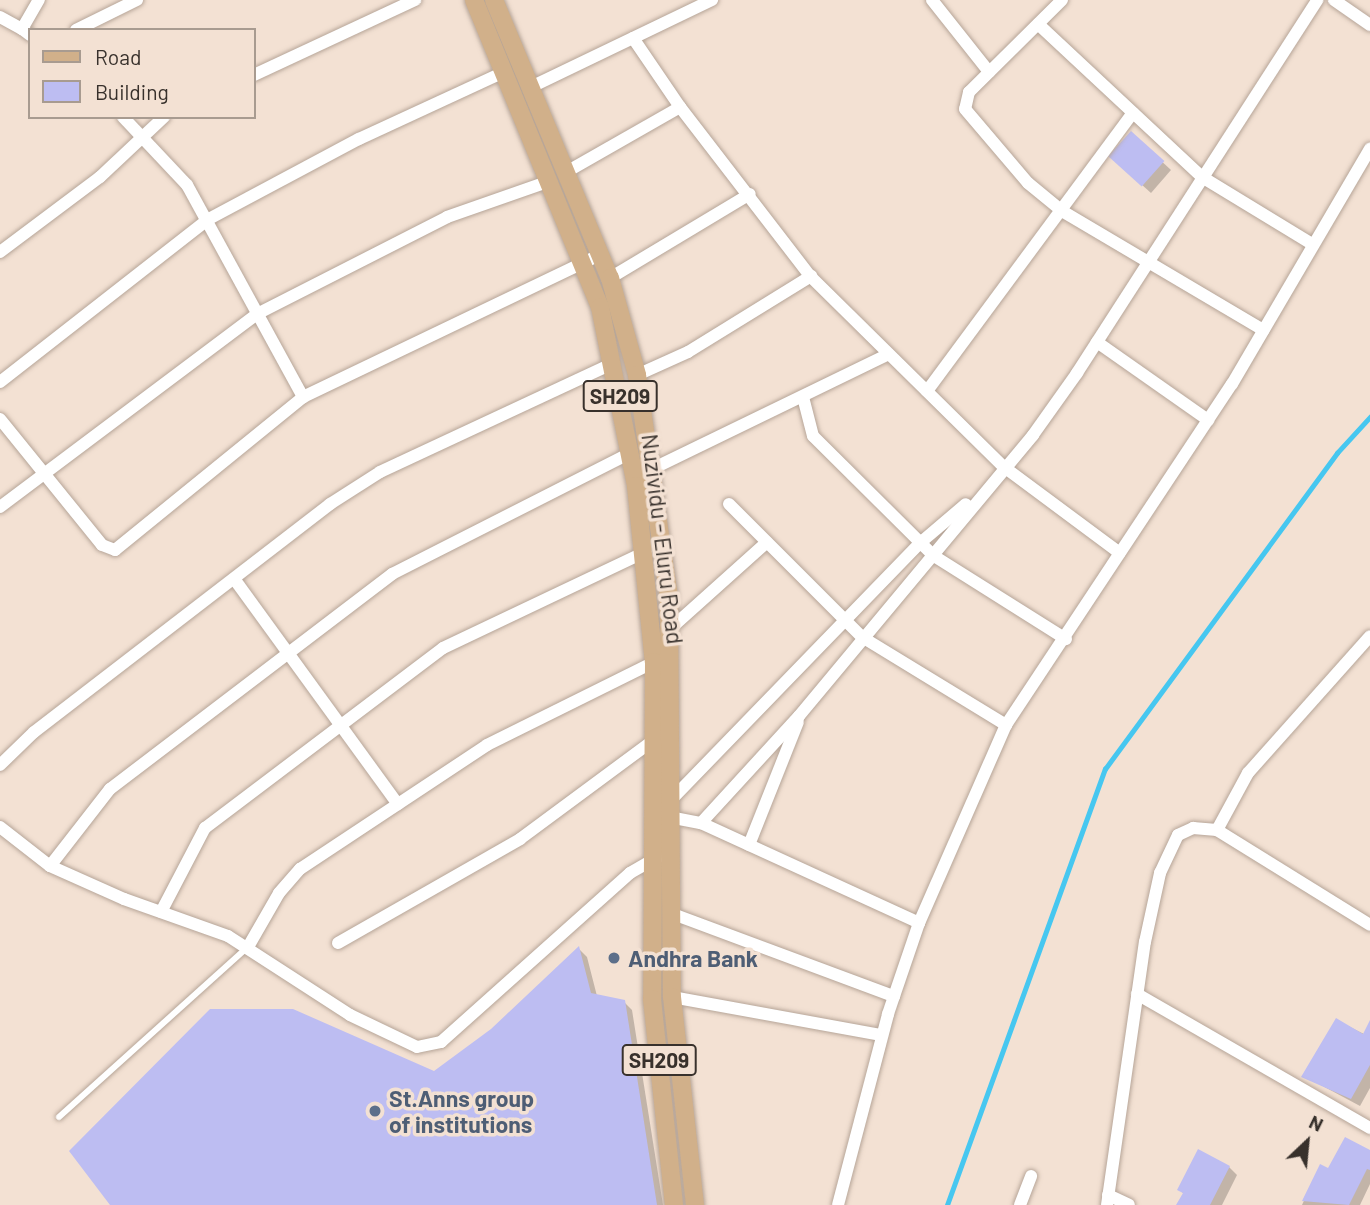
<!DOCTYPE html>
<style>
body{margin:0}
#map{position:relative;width:1370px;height:1205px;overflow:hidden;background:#f3e1d3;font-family:Barlow,sans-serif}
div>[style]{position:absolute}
.shadow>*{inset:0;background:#0003}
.stream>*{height:4.5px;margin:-2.25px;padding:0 2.25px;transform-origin:2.25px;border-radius:2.25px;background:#46c7f0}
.building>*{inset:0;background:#bdbdf2;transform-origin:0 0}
.roads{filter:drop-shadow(0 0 2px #b6a598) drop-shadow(0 0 2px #b6a598)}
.service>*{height:6px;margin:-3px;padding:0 3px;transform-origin:3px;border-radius:3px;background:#fff}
.minor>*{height:12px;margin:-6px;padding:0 6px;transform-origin:6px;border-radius:6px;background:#fff}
.primary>*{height:18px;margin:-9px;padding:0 9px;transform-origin:9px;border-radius:9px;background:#d1b08a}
.dots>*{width:19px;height:19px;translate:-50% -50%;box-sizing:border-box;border:4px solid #f3e1d3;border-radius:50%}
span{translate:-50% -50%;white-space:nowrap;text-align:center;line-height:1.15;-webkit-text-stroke:7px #f3e1d3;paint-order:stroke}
.shield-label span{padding:2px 5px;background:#f3e1d3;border:2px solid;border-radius:5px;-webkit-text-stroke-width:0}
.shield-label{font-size:21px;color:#38312c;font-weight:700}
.street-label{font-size:23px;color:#38312c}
.service-label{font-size:23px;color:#4e5e75;font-weight:700}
.left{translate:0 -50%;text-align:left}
.legend{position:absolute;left:28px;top:28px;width:228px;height:91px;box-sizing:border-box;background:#f3e1d3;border:2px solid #a89b90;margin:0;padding:9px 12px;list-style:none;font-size:21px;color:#38312c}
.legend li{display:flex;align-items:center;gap:14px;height:35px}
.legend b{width:35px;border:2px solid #a89b90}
.north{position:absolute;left:1272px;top:1107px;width:70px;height:70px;-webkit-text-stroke:5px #f3e1d3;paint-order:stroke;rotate:26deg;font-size:19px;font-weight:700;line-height:28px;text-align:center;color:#38312c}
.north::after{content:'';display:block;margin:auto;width:24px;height:32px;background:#38312c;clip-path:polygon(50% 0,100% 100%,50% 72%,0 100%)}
</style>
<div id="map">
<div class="shadow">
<div style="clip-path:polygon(1131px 133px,1171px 170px,1151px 193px,1121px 166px)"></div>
<div style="clip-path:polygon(579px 949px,587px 957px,597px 996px,624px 1002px,632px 1010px,663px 1205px,112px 1205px,434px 1073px,492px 1030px)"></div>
<div style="clip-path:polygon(1336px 1020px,1370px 1037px,1370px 1088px,1360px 1106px,1304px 1076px)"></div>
<div style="clip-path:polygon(1370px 1152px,1370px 1184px,1360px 1205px,1302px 1205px,1320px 1166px,1329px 1170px)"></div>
<div style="clip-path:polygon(1229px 1167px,1237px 1175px,1222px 1205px,1178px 1205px,1184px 1194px,1179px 1189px)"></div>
</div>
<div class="stream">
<div style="left:947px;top:1205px;width:464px;rotate:-70.1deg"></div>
<div style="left:1105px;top:769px;width:392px;rotate:-53.7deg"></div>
<div style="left:1337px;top:453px;width:49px;rotate:-47.5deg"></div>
</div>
<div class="building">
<div style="left:1131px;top:131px;width:45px;height:34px;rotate:42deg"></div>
<div style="clip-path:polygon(579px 946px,591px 993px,625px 1000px,657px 1205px,110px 1205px,69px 1151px,210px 1009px,293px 1009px,434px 1071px,491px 1029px)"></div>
<div style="clip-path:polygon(1336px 1018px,1363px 1034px,1370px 1020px,1370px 1065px,1351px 1099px,1301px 1077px)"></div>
<div style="clip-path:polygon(1345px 1137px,1370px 1150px,1370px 1170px,1367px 1169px,1349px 1205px,1302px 1201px,1320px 1164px,1328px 1168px)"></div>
<div style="clip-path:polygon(1198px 1149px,1230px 1166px,1210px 1205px,1176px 1205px,1183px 1193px,1177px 1190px)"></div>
</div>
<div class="roads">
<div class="service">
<div style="left:59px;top:1117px;width:254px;rotate:-42deg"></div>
</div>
<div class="minor">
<div style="left:932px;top:0;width:92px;rotate:51.6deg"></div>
<div style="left:1062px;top:0;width:131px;rotate:135.3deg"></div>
<div style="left:969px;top:92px;width:17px;rotate:103deg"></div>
<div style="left:965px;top:109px;width:97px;rotate:49.6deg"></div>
<div style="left:1028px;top:183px;width:44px;rotate:39.5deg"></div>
<div style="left:1062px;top:211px;width:234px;rotate:30.6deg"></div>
<div style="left:1334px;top:0;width:44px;rotate:34.8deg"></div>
<div style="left:0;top:17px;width:25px;rotate:29deg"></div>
<div style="left:1038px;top:24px;width:224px;rotate:43deg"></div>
<div style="left:1202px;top:177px;width:129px;rotate:31.3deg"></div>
<div style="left:76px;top:30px;width:68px;rotate:-26.2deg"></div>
<div style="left:30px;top:35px;width:10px;rotate:-143deg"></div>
<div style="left:22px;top:29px;width:34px;rotate:-60deg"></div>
<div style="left:633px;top:38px;width:83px;rotate:55.7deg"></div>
<div style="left:680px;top:107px;width:215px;rotate:52.4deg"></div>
<div style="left:811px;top:277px;width:271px;rotate:44.6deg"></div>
<div style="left:1004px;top:467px;width:144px;rotate:36.6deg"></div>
<div style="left:254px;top:75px;width:178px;rotate:-25deg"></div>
<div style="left:531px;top:87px;width:201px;rotate:-25.7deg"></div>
<div style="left:123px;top:117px;width:93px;rotate:46.7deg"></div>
<div style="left:187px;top:185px;width:242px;rotate:61.3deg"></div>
<div style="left:568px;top:171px;width:129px;rotate:-29.7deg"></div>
<div style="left:0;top:252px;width:125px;rotate:-36.9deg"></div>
<div style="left:100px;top:177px;width:88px;rotate:-43.2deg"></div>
<div style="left:610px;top:278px;width:163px;rotate:-31deg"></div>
<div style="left:1097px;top:342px;width:136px;rotate:35.1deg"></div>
<div style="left:637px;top:375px;width:56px;rotate:-24.3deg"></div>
<div style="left:688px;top:352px;width:145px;rotate:-31.7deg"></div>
<div style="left:0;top:382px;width:263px;rotate:-38deg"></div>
<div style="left:207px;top:220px;width:172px;rotate:-28.1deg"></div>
<div style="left:359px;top:139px;width:160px;rotate:-24.8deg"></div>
<div style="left:927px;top:391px;width:346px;rotate:-53.5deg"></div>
<div style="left:803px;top:397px;width:40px;rotate:75.6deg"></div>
<div style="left:813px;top:436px;width:170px;rotate:44.8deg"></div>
<div style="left:934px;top:556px;width:156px;rotate:32.2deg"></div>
<div style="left:0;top:419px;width:162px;rotate:51deg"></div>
<div style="left:102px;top:545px;width:14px;rotate:21deg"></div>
<div style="left:115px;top:550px;width:242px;rotate:-39.1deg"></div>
<div style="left:303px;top:397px;width:331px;rotate:-25.6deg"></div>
<div style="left:652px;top:469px;width:263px;rotate:-25.9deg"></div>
<div style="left:729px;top:504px;width:188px;rotate:45deg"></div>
<div style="left:862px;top:637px;width:169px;rotate:31.4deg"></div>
<div style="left:0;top:507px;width:321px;rotate:-36.9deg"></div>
<div style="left:257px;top:314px;width:213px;rotate:-27deg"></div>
<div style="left:447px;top:217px;width:109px;rotate:-19.3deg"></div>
<div style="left:235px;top:580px;width:277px;rotate:54deg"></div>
<div style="left:670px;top:629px;width:130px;rotate:-41.9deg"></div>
<div style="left:0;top:765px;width:47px;rotate:-44.1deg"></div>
<div style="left:34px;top:732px;width:374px;rotate:-37.6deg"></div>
<div style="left:330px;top:504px;width:59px;rotate:-32.6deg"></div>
<div style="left:380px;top:472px;width:256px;rotate:-25deg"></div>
<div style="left:670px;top:801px;width:359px;rotate:-45.9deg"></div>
<div style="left:920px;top:543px;width:60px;rotate:-40.3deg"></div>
<div style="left:664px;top:816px;width:38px;rotate:11deg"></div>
<div style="left:701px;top:823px;width:240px;rotate:24.6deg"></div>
<div style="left:701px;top:823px;width:145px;rotate:-47.5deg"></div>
<div style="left:799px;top:716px;width:366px;rotate:-50.2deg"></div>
<div style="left:1033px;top:435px;width:76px;rotate:-54.6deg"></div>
<div style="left:1077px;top:373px;width:444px;rotate:-57.2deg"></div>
<div style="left:0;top:827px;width:63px;rotate:38deg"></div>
<div style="left:50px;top:866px;width:81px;rotate:24deg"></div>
<div style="left:124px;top:899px;width:110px;rotate:19.6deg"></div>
<div style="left:228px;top:936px;width:145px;rotate:32.9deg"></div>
<div style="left:350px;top:1015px;width:74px;rotate:25.5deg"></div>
<div style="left:417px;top:1047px;width:25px;rotate:-12deg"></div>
<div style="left:441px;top:1042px;width:254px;rotate:-41.8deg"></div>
<div style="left:630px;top:873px;width:34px;rotate:-30deg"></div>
<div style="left:1217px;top:830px;width:65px;rotate:-61.5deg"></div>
<div style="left:1248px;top:773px;width:183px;rotate:-48.3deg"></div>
<div style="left:749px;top:845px;width:132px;rotate:-68.3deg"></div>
<div style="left:50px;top:866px;width:98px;rotate:-52.1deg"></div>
<div style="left:110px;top:789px;width:355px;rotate:-37.3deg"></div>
<div style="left:392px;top:574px;width:267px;rotate:-26.9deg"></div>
<div style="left:161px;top:912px;width:95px;rotate:-62.4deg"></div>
<div style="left:205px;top:828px;width:298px;rotate:-37.1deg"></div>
<div style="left:443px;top:648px;width:224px;rotate:-25.4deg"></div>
<div style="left:673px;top:914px;width:236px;rotate:20.4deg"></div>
<div style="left:338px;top:943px;width:210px;rotate:-29.7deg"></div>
<div style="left:520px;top:839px;width:163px;rotate:-36.5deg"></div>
<div style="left:248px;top:947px;width:62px;rotate:-60.1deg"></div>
<div style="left:279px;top:893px;width:32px;rotate:-49deg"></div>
<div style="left:300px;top:869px;width:224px;rotate:-33.5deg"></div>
<div style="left:487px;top:745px;width:186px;rotate:-26.4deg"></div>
<div style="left:1137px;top:994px;width:269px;rotate:29.9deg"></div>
<div style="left:672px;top:997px;width:213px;rotate:10.3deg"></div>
<div style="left:1108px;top:1195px;width:23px;rotate:25deg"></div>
<div style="left:838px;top:1205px;width:197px;rotate:-75.3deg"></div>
<div style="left:888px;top:1014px;width:96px;rotate:-71.2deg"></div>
<div style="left:919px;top:923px;width:216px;rotate:-66.3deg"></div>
<div style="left:1006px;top:725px;width:409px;rotate:-56.5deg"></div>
<div style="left:1232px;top:384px;width:273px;rotate:-59.6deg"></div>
<div style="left:1020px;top:1205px;width:31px;rotate:-69deg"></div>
<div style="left:1107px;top:1205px;width:266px;rotate:-81.8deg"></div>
<div style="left:1145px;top:942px;width:71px;rotate:-77.7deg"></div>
<div style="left:1160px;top:873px;width:42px;rotate:-64.7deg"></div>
<div style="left:1178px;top:835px;width:17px;rotate:-25deg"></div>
<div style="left:1193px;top:828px;width:24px;rotate:5deg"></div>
<div style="left:1217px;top:830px;width:180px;rotate:31.8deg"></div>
</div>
<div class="primary">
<div style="left:474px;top:0;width:332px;rotate:67.7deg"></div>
<div style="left:600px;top:307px;width:183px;rotate:78.6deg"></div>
<div style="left:636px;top:486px;width:177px;rotate:84.2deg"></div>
<div style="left:654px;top:662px;width:337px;rotate:90.3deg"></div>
<div style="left:652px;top:999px;width:207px;rotate:83.9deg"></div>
<div style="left:494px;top:0;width:301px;rotate:67.4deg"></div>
<div style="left:610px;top:278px;width:101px;rotate:74.4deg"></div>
<div style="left:637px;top:375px;width:225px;rotate:81.8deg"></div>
<div style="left:669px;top:598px;width:399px;rotate:89.6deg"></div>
<div style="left:672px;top:997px;width:209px;rotate:83.7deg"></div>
</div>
</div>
<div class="dots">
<div style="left:614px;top:958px;background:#5c6f8a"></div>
<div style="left:375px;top:1111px;background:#5c6f8a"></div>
</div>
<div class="shield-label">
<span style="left:620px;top:396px">SH209</span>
<span style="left:659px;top:1060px">SH209</span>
</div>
<div class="street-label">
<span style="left:663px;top:539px;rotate:83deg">Nuzividu - Eluru Road</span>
</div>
<div class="service-label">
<span class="left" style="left:628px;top:958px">Andhra Bank</span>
<span class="left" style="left:389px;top:1111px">St.Anns group<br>of institutions</span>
</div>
<ul class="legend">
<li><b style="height:9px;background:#d1b08a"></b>Road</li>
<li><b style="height:19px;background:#bdbdf2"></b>Building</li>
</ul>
<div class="north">N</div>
</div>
